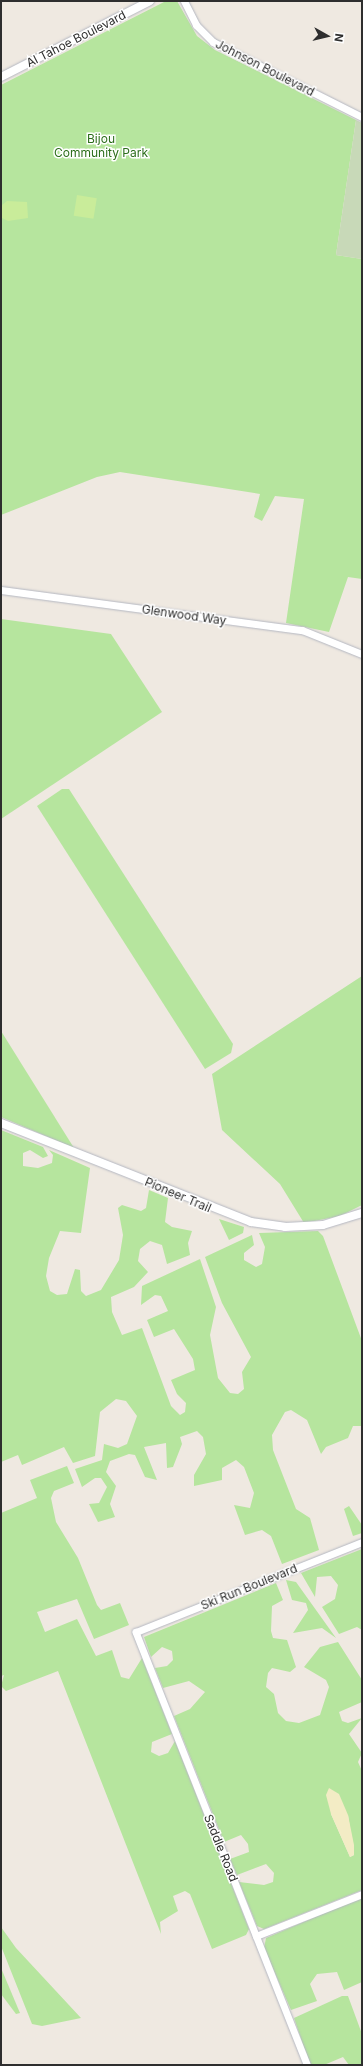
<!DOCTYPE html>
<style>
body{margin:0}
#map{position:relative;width:363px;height:2066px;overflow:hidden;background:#efe9e1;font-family:Inter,sans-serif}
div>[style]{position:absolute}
.green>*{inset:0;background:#b6e59e}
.sand>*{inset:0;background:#f3ecc5}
.cemetery>*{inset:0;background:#c8d9b8}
.pitch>*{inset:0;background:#c9ec9a;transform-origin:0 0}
.roads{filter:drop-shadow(0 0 1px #b4b7c1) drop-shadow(0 0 1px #b4b7c1)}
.tertiary>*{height:7px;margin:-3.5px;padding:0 3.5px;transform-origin:3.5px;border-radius:3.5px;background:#fff}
.secondary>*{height:8px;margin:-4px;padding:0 4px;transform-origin:4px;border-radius:4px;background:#fff}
span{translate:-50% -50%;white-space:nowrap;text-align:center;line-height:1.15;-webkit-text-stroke:3px #fff;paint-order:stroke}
.street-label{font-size:12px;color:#2e2e2e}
.park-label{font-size:12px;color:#2c6e1b}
.frame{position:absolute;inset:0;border:2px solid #2e2e2e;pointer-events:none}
.north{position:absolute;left:307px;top:16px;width:40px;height:40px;-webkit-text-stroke:3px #fff;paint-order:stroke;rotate:98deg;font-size:11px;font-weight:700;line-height:16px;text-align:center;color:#2e2e2e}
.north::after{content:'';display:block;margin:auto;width:14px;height:18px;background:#2e2e2e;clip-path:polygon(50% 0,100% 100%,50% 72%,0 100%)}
</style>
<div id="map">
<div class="green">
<div style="clip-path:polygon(166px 1px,177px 1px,197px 36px,215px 50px,356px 120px,336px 255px,362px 259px,362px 579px,348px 577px,329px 632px,286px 623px,304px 499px,275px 496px,262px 521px,254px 517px,260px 494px,120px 472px,97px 477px,1px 515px,1px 85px)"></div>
<div style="clip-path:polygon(1px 619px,111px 634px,162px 712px,1px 819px)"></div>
<div style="clip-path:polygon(62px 789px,69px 789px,233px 1044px,231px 1053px,205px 1069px,37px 806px)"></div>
<div style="clip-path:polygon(362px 976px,362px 1205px,340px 1216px,304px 1223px,280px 1184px,222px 1130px,212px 1074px)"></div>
<div style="clip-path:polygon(1px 1031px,74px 1148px,1px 1117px)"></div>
<div style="clip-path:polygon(1px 1130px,43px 1147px,48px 1156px,43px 1158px,30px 1150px,23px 1153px,23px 1166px,38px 1168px,52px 1163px,53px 1155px,49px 1150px,90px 1168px,81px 1233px,60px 1231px,49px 1258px,46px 1276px,50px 1291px,57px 1295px,67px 1294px,75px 1269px,80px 1270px,81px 1291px,86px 1296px,101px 1290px,119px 1260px,123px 1235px,118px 1208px,122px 1205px,141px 1211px,146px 1208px,149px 1190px,168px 1198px,165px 1222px,172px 1227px,192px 1231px,188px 1243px,190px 1255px,167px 1264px,162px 1245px,150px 1241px,140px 1249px,138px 1261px,148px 1272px,134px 1287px,111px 1297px,112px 1312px,122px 1335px,142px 1328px,171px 1406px,180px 1415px,185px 1412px,186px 1403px,177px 1394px,171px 1380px,195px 1370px,193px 1359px,174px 1329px,154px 1337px,147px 1320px,168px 1311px,161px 1296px,155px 1295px,141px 1305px,142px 1286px,200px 1259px,216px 1307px,210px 1335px,218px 1378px,230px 1393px,238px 1394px,244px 1389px,242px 1372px,251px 1357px,222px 1303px,205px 1257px,252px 1235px,254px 1245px,244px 1253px,244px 1260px,256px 1267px,262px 1264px,265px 1247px,259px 1233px,318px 1231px,323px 1236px,362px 1341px,362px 1426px,353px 1426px,348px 1438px,326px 1447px,321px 1454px,307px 1420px,291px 1410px,285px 1412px,272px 1435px,273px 1450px,296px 1509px,310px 1518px,319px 1550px,282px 1564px,271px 1536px,262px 1530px,245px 1535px,234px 1505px,250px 1508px,254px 1493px,244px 1467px,236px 1460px,222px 1468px,222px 1480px,194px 1486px,194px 1475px,206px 1454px,203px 1437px,197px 1431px,180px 1437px,182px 1444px,173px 1467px,167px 1468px,166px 1443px,144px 1447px,157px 1480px,145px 1477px,135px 1455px,129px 1454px,110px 1461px,106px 1472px,116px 1486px,110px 1504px,115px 1517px,98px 1522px,89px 1504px,99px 1503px,107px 1487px,101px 1478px,95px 1478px,82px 1487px,75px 1469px,102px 1460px,104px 1444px,118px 1448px,127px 1444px,137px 1416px,126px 1401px,116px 1399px,100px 1412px,95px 1456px,73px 1463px,64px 1447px,22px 1465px,18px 1455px,1px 1462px)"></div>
<div style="clip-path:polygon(219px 1219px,244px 1227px,243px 1233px,229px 1240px)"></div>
<div style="clip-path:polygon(67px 1466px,74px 1483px,54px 1491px,51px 1498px,56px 1522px,78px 1558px,97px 1605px,101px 1610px,120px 1603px,129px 1625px,94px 1639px,77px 1599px,37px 1612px,45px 1632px,77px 1619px,96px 1656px,112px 1650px,121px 1677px,129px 1679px,142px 1658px,172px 1734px,152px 1742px,151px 1752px,159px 1756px,168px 1753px,175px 1741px,249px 1929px,246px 1935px,212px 1949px,190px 1894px,185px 1891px,173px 1896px,178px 1911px,160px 1922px,161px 1934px,58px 1671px,6px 1691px,1px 1686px,4px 1675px,1px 1676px,1px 1513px,37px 1498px,30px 1480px)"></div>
<div style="clip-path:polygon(349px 1506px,362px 1525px,362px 1533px,353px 1536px,344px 1509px)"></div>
<div style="clip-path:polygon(362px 1549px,362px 1630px,357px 1627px,339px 1634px,322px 1607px,335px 1599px,338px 1585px,331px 1576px,317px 1577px,315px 1597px,301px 1573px)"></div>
<div style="clip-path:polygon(286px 1580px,296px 1582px,336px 1638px,322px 1628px,293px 1633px,308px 1610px,306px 1603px,292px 1600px)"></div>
<div style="clip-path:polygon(evenodd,276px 1583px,283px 1600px,272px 1606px,271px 1631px,273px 1638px,287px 1640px,296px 1667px,290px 1672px,272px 1668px,268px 1673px,266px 1687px,274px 1694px,278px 1713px,286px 1721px,299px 1723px,320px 1715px,329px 1687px,326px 1680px,304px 1667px,320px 1647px,338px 1642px,362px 1680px,362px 1702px,339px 1712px,342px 1721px,348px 1723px,362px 1718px,349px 1734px,362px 1753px,358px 1762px,362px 1771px,362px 1890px,264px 1929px,257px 1926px,239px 1882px,264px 1885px,273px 1882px,274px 1873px,266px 1864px,237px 1875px,230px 1859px,249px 1852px,248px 1844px,241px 1835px,224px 1842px,174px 1716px,190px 1709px,205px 1692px,189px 1681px,163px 1688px,155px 1668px,167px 1666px,173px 1660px,172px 1651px,162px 1647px,151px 1657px,144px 1637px,276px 1583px,331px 1814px,348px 1815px,354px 1855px,350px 1857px,331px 1814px)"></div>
<div style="clip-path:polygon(362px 1897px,362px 1982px,344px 1990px,337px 1972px,317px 1974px,310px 1984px,317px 2001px,291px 2010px,264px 1948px,266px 1938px)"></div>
<div style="clip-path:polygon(1px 1927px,16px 1948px,81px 2018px,42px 2026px,32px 2024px,1px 1946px)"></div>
<div style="clip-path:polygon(1px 1968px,20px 2013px,16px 2014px,1px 1994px)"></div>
<div style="clip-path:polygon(342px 1996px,348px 1996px,362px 2034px,362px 2065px,349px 2065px,343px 2057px,324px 2065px,310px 2065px,294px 2018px)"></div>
</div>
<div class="sand">
<div style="clip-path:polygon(329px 1788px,339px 1794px,348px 1815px,354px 1845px,354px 1855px,350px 1857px,331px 1814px,326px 1795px)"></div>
</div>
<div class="cemetery">
<div style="clip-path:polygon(356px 120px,362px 123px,362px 259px,336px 255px)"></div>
</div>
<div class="pitch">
<div style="left:77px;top:195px;width:20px;height:21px;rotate:9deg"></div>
<div style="clip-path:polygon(7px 201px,27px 202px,28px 218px,8px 221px,2px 218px,1px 206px)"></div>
</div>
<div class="roads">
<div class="tertiary">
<div style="left:184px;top:1px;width:27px;rotate:63deg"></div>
<div style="left:196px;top:25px;width:24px;rotate:45deg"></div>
<div style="left:213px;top:42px;width:167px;rotate:26.7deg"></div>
<div style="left:1px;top:590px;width:304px;rotate:7.6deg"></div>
<div style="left:302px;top:630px;width:65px;rotate:21.8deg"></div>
<div style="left:256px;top:1936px;width:114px;rotate:-21.6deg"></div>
<div style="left:307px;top:2065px;width:466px;rotate:-111.6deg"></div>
<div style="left:136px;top:1632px;width:243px;rotate:-21.7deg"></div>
</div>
<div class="secondary">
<div style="left:1px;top:77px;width:167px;rotate:-27deg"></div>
<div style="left:1px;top:1123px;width:269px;rotate:21.6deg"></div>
<div style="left:251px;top:1222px;width:34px;rotate:8deg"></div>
<div style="left:285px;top:1227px;width:38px;rotate:-3deg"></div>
<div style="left:323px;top:1225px;width:41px;rotate:-17.1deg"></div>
</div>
</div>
<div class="street-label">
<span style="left:76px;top:39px;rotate:-27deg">Al Tahoe Boulevard</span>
<span style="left:265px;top:68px;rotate:27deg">Johnson Boulevard</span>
<span style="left:184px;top:615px;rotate:8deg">Glenwood Way</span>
<span style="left:178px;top:1195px;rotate:23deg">Pioneer Trail</span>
<span style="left:249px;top:1587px;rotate:-22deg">Ski Run Boulevard</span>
<span style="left:221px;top:1848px;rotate:68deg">Saddle Road</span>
</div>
<div class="park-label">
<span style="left:101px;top:146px">Bijou<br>Community Park</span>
</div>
<div class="frame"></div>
<div class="north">N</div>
</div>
